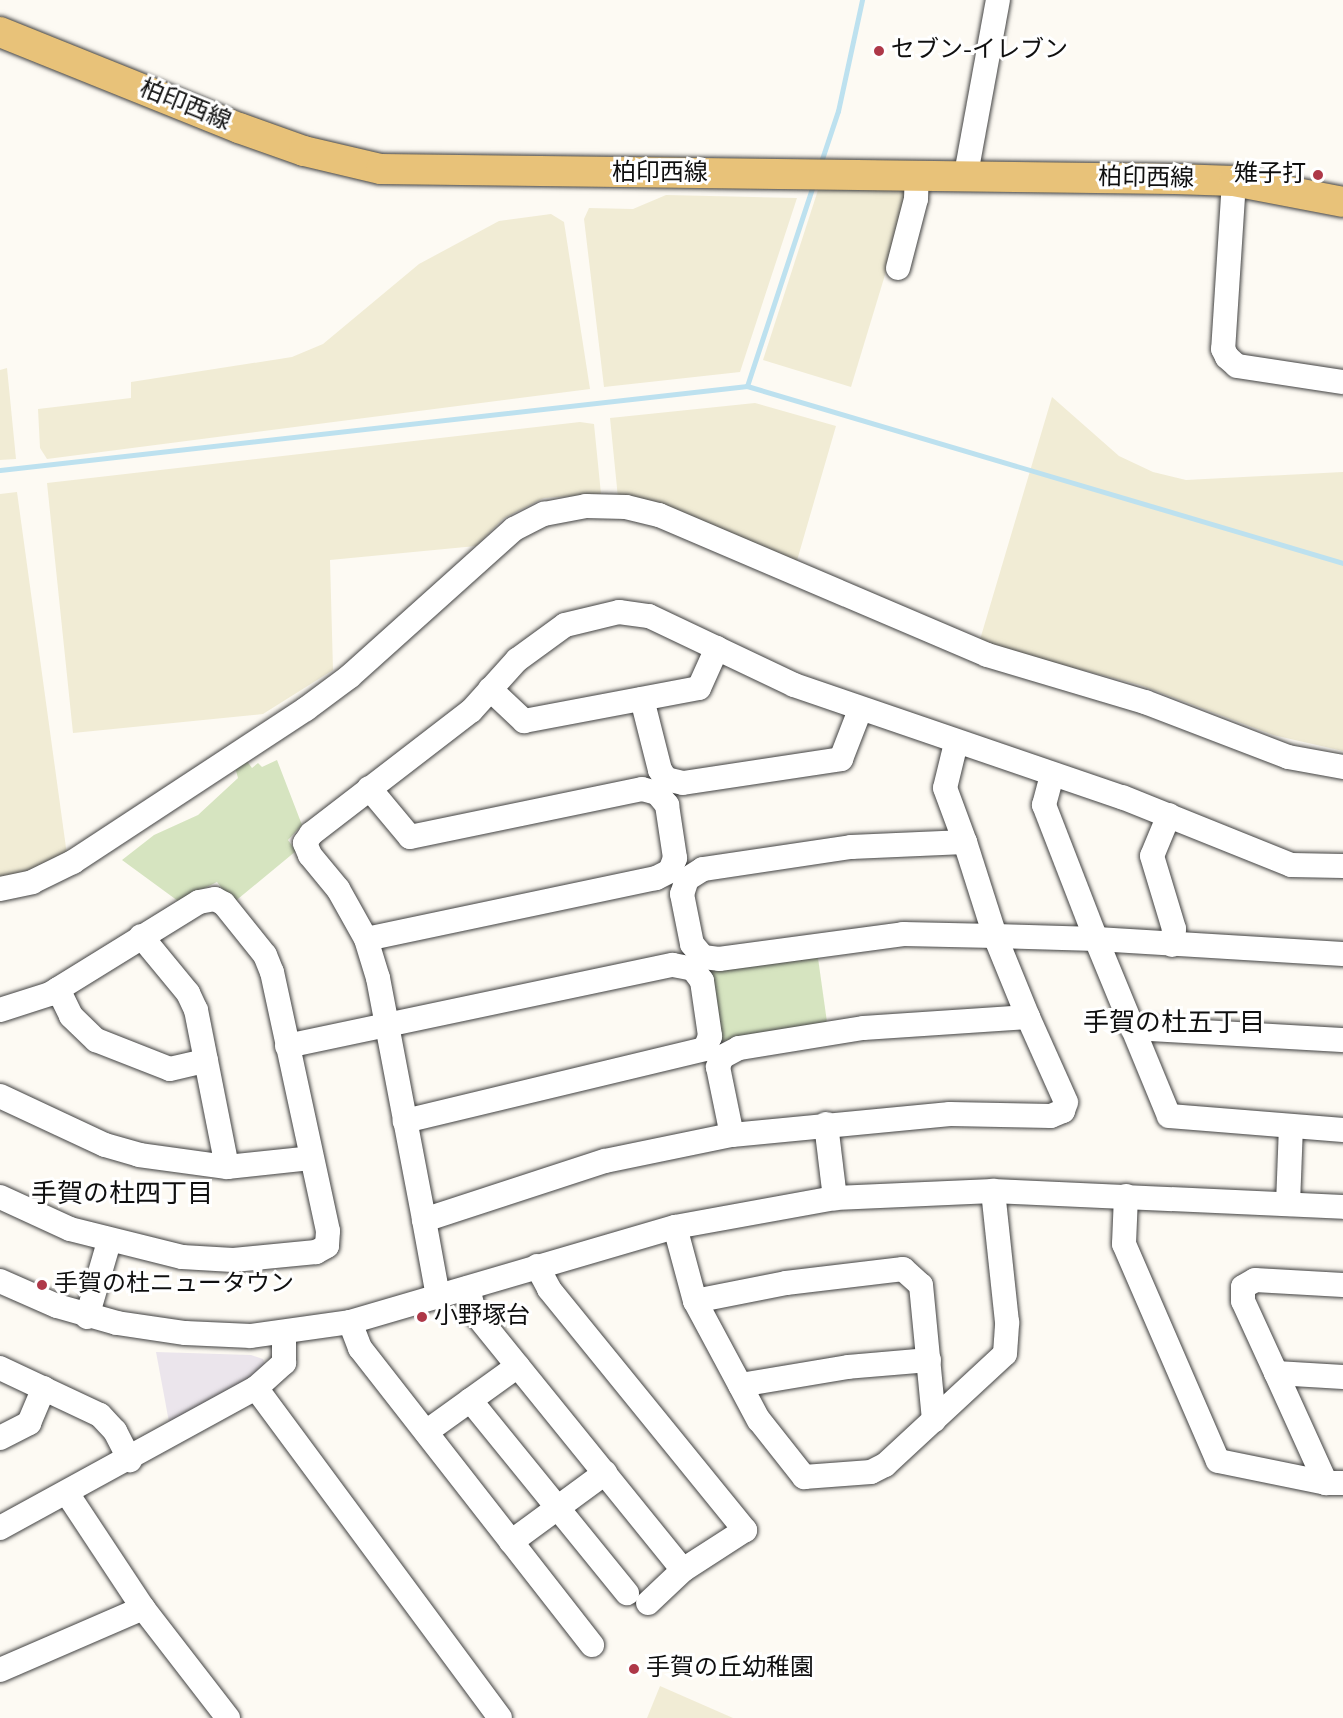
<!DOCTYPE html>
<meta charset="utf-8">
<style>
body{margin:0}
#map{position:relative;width:1343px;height:1718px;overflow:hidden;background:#fdfaf3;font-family:Spectral,"Noto Sans JP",serif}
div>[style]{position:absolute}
.industrial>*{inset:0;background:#ebe5ec}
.farmland>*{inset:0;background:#f1ecd5}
.green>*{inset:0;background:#d6e4c0;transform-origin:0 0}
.stream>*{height:5px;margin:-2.5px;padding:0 2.5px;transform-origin:2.5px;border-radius:2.5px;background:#bde1ef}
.roads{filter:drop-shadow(0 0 2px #424242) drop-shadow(0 0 2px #424242)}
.minor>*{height:24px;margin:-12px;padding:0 12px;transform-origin:12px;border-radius:12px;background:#fff}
.major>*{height:30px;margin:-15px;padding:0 15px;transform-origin:15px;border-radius:15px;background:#e8c279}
.dots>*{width:16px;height:16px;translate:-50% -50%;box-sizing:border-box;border:3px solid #fff;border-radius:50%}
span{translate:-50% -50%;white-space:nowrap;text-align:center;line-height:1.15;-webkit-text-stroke:6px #fff;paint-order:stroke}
.poi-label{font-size:24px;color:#0f0f0f}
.left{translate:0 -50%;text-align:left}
.right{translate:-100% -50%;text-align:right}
.street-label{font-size:24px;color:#0f0f0f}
.neighbourhood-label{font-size:26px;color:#0f0f0f}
</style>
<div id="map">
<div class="industrial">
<div style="clip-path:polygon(156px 1352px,251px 1355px,263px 1359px,267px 1369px,169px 1422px)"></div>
</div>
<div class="farmland">
<div style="clip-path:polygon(903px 187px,908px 199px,851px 387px,763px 360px,818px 190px)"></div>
<div style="clip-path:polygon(666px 195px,797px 198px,740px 372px,604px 387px,584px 219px,589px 208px,633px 209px)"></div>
<div style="clip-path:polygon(551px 214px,564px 222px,590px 389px,47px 459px,40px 448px,38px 409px,131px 398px,131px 382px,292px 357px,323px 344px,419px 264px,499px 221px)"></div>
<div style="clip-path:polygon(7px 368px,16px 459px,0 460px,0 370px)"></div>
<div style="clip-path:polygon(1052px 397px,1119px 456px,1153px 472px,1186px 480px,1343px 472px,1343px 751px,1273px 735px,1140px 685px,979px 643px)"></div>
<div style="clip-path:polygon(755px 403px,836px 426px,796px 564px,654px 501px,618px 498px,610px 418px)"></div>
<div style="clip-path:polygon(580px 422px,594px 424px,601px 494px,544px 498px,504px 518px,476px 546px,330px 560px,333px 670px,263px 714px,73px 733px,47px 483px)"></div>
<div style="clip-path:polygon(17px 492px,67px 855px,42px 868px,0 880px,0 494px)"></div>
<div style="clip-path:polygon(660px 1686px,733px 1718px,647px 1718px)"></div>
</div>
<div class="green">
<div style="clip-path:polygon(244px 757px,252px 768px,258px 763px,262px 767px,277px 760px,302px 825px,288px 840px,296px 851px,233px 903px,217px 882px,178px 901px,122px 860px,154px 835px,198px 815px,238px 778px,234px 763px)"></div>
<div style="left:817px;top:951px;width:76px;height:113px;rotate:82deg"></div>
</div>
<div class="stream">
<div style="left:820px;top:165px;width:57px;rotate:-71.6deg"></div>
<div style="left:838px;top:111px;width:114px;rotate:-77.8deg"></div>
<div style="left:747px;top:386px;width:212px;rotate:-71.8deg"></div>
<div style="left:0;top:470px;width:752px;rotate:-6.42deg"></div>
<div style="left:747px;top:386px;width:622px;rotate:16.54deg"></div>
</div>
<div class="roads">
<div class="minor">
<div style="left:966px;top:174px;width:177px;rotate:-79.6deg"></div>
<div style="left:1234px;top:181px;width:168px;rotate:93.7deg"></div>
<div style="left:1223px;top:349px;width:9px;rotate:63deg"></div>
<div style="left:1227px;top:357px;width:13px;rotate:42deg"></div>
<div style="left:1237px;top:366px;width:107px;rotate:8.6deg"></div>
<div style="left:898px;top:268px;width:71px;rotate:-75.4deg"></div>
<div style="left:916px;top:199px;width:25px;rotate:-88deg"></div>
<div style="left:490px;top:689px;width:47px;rotate:43.3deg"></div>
<div style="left:524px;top:721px;width:178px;rotate:-10.7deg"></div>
<div style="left:699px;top:688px;width:44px;rotate:-65.8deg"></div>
<div style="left:642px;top:699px;width:73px;rotate:75.8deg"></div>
<div style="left:660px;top:770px;width:11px;rotate:56deg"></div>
<div style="left:666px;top:779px;width:17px;rotate:13deg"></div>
<div style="left:683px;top:783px;width:160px;rotate:-8.6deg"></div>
<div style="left:841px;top:759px;width:53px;rotate:-68.8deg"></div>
<div style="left:956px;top:743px;width:46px;rotate:103.7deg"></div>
<div style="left:945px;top:788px;width:58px;rotate:69.7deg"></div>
<div style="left:965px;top:842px;width:114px;rotate:177.5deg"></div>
<div style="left:851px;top:847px;width:150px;rotate:171.5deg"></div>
<div style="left:703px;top:869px;width:19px;rotate:148deg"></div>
<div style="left:687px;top:879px;width:16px;rotate:108deg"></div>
<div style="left:682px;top:894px;width:51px;rotate:78.7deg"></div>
<div style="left:692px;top:944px;width:17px;rotate:50deg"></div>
<div style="left:703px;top:957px;width:16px;rotate:7deg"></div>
<div style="left:719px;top:959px;width:186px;rotate:-7.7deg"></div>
<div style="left:903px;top:934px;width:92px;rotate:1.2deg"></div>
<div style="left:995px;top:936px;width:99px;rotate:-107.7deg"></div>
<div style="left:369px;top:788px;width:64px;rotate:50.1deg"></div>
<div style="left:410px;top:837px;width:237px;rotate:-11.7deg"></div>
<div style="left:642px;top:789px;width:16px;rotate:15deg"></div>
<div style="left:657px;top:793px;width:16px;rotate:50deg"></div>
<div style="left:667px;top:805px;width:54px;rotate:81.4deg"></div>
<div style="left:675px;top:858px;width:14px;rotate:111deg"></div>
<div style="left:670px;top:871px;width:16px;rotate:153deg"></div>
<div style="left:656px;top:878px;width:296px;rotate:168.1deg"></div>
<div style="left:366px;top:939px;width:41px;rotate:72.9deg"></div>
<div style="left:378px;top:978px;width:246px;rotate:79.2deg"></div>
<div style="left:424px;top:1220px;width:190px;rotate:-18.1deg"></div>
<div style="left:605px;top:1161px;width:130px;rotate:-11.6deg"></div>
<div style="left:732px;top:1135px;width:219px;rotate:-5.5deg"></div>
<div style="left:950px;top:1114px;width:101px;rotate:1.1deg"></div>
<div style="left:1051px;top:1116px;width:13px;rotate:-23deg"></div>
<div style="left:1063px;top:1111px;width:9px;rotate:-72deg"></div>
<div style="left:1066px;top:1102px;width:93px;rotate:-114.1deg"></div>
<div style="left:1028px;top:1017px;width:165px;rotate:176.2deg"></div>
<div style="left:863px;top:1028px;width:126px;rotate:170.8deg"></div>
<div style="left:739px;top:1048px;width:19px;rotate:152deg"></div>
<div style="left:722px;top:1057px;width:11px;rotate:112deg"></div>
<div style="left:718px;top:1067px;width:69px;rotate:78.4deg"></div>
<div style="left:1169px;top:815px;width:44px;rotate:112.5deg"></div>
<div style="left:1152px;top:856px;width:76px;rotate:73.2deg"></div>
<div style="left:1174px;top:929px;width:16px;rotate:97deg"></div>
<div style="left:0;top:889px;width:33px;rotate:-12deg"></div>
<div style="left:32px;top:882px;width:46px;rotate:-26deg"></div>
<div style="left:73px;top:862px;width:279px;rotate:-33.3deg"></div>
<div style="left:306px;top:709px;width:54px;rotate:-36.7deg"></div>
<div style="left:349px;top:677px;width:222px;rotate:-41.9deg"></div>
<div style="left:514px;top:529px;width:34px;rotate:-27deg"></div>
<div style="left:544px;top:514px;width:43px;rotate:-10.8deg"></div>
<div style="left:586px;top:506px;width:40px;rotate:1.4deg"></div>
<div style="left:626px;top:507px;width:34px;rotate:14deg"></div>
<div style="left:659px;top:515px;width:357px;rotate:23.1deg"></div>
<div style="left:987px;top:655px;width:165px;rotate:16.6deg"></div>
<div style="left:1145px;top:702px;width:153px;rotate:21deg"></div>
<div style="left:1288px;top:757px;width:56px;rotate:10.3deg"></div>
<div style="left:141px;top:936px;width:74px;rotate:50.5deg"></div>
<div style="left:188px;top:993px;width:19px;rotate:65deg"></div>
<div style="left:196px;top:1010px;width:160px;rotate:78.8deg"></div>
<div style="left:366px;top:939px;width:57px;rotate:-119.2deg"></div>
<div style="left:338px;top:889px;width:44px;rotate:-129.5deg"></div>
<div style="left:310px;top:855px;width:13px;rotate:-113deg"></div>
<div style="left:305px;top:843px;width:11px;rotate:-56deg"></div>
<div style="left:311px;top:834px;width:202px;rotate:-37.6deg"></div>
<div style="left:471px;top:711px;width:69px;rotate:-48deg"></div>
<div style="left:517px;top:660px;width:59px;rotate:-36.1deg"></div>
<div style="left:565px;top:625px;width:56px;rotate:-13.5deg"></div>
<div style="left:619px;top:612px;width:30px;rotate:8deg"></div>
<div style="left:649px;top:616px;width:161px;rotate:25.4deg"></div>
<div style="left:794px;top:685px;width:347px;rotate:18.9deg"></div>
<div style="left:1122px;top:797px;width:182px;rotate:21.9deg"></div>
<div style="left:1291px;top:865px;width:52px;rotate:1.1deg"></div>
<div style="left:1343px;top:954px;width:247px;rotate:-176.5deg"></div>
<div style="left:1096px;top:939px;width:191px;rotate:67.6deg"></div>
<div style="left:1169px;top:1116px;width:175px;rotate:4.6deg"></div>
<div style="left:58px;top:989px;width:30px;rotate:64deg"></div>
<div style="left:71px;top:1016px;width:35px;rotate:44deg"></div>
<div style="left:96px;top:1040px;width:79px;rotate:21.4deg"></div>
<div style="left:170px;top:1069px;width:37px;rotate:-13deg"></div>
<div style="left:0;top:1010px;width:52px;rotate:-17.7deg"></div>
<div style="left:50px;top:994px;width:175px;rotate:-31.7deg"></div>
<div style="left:199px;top:902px;width:16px;rotate:-11deg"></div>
<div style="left:215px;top:899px;width:10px;rotate:29deg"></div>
<div style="left:224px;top:904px;width:65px;rotate:51.2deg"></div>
<div style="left:265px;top:955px;width:18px;rotate:68deg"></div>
<div style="left:272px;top:972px;width:265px;rotate:77.8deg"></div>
<div style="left:328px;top:1231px;width:15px;rotate:94deg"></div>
<div style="left:327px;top:1246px;width:13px;rotate:151deg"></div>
<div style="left:316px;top:1252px;width:83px;rotate:174.5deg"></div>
<div style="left:233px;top:1260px;width:51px;rotate:-176.6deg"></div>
<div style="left:182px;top:1257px;width:115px;rotate:-166deg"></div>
<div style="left:70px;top:1229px;width:77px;rotate:-155.4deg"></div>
<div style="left:1028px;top:1017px;width:87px;rotate:-112.2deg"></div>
<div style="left:995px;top:936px;width:101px;rotate:1.7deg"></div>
<div style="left:1096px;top:939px;width:144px;rotate:-111.2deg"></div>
<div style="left:1044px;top:805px;width:31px;rotate:-75deg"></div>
<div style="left:1132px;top:1028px;width:211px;rotate:3.3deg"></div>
<div style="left:287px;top:1046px;width:394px;rotate:-11.9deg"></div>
<div style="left:673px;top:965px;width:20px;rotate:11deg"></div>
<div style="left:693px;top:969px;width:15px;rotate:53deg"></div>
<div style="left:702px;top:981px;width:56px;rotate:81.7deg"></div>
<div style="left:710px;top:1036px;width:14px;rotate:111deg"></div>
<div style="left:705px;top:1049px;width:309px;rotate:166.5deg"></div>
<div style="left:0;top:1096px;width:116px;rotate:25deg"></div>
<div style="left:105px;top:1145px;width:35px;rotate:16deg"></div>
<div style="left:139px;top:1155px;width:89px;rotate:7.8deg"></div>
<div style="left:227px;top:1167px;width:84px;rotate:-6.1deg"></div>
<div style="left:826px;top:1124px;width:75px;rotate:83.1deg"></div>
<div style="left:1126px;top:1196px;width:48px;rotate:92.4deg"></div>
<div style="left:1124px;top:1244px;width:236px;rotate:66.6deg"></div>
<div style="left:1218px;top:1461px;width:110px;rotate:11.5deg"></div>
<div style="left:1288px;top:1204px;width:77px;rotate:-87.8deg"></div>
<div style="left:424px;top:1220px;width:77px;rotate:79.6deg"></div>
<div style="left:675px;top:1227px;width:77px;rotate:74.9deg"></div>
<div style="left:695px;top:1301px;width:95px;rotate:61.8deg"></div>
<div style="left:537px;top:1266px;width:26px;rotate:62deg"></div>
<div style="left:549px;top:1289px;width:311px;rotate:50.9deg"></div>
<div style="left:745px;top:1530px;width:74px;rotate:147.2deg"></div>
<div style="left:683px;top:1570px;width:48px;rotate:136.7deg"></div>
<div style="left:0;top:1281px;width:62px;rotate:23.7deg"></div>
<div style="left:57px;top:1306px;width:62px;rotate:15.8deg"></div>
<div style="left:117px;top:1323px;width:69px;rotate:8.4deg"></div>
<div style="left:185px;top:1333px;width:66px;rotate:2.6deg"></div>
<div style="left:251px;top:1336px;width:100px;rotate:-8deg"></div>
<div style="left:350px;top:1322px;width:339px;rotate:-16.3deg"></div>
<div style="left:675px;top:1227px;width:163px;rotate:-10.3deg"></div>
<div style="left:835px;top:1198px;width:158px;rotate:-2.5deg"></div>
<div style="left:993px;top:1191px;width:350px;rotate:2.6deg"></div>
<div style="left:468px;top:1288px;width:25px;rotate:76deg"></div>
<div style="left:474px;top:1312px;width:332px;rotate:51deg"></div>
<div style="left:695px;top:1301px;width:93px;rotate:-11.2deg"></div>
<div style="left:786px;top:1283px;width:118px;rotate:-6.8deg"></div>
<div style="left:903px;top:1269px;width:24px;rotate:42deg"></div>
<div style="left:921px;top:1285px;width:136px;rotate:84.5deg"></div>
<div style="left:87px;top:1317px;width:78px;rotate:-73.7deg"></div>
<div style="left:350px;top:1322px;width:28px;rotate:69deg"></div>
<div style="left:360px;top:1348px;width:377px;rotate:52deg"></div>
<div style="left:929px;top:1360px;width:81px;rotate:175.1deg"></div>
<div style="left:848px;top:1367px;width:109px;rotate:170.5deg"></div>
<div style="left:740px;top:1385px;width:40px;rotate:62deg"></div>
<div style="left:759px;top:1420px;width:73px;rotate:51.7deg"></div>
<div style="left:804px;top:1477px;width:67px;rotate:-4.3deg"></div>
<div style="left:871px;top:1472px;width:16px;rotate:-27deg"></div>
<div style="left:885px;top:1465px;width:163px;rotate:-42.8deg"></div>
<div style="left:1005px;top:1354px;width:32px;rotate:-86deg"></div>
<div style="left:1007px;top:1322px;width:132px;rotate:-96.1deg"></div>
<div style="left:0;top:1368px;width:110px;rotate:25.2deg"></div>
<div style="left:100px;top:1415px;width:22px;rotate:47deg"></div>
<div style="left:115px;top:1431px;width:33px;rotate:63deg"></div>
<div style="left:1276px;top:1373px;width:79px;rotate:-114.6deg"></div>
<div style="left:1243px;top:1301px;width:14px;rotate:-90deg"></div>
<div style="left:1243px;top:1287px;width:14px;rotate:-30deg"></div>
<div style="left:1255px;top:1280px;width:88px;rotate:3.3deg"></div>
<div style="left:1343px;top:1377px;width:67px;rotate:-176.6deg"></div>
<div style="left:1276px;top:1373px;width:121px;rotate:65.6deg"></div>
<div style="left:1326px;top:1483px;width:17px"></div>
<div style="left:256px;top:1388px;width:410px;rotate:53.5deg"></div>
<div style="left:470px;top:1400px;width:249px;rotate:50.9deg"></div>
<div style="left:426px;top:1432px;width:113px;rotate:-35.7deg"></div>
<div style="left:0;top:1438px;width:33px;rotate:-27deg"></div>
<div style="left:29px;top:1423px;width:38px;rotate:-67deg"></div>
<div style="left:0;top:1528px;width:292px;rotate:-28.7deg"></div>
<div style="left:256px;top:1388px;width:38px;rotate:-42deg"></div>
<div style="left:284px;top:1363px;width:29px;rotate:-90deg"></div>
<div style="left:511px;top:1542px;width:117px;rotate:-36.3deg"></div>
<div style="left:143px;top:1608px;width:139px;rotate:52.3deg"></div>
<div style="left:0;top:1670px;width:156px;rotate:-23.4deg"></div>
<div style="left:143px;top:1608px;width:138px;rotate:-123.5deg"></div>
</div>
<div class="major">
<div style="left:0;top:32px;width:258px;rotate:21.9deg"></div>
<div style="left:239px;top:128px;width:69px;rotate:19.5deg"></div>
<div style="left:304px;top:151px;width:79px;rotate:13.2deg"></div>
<div style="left:381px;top:169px;width:794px;rotate:0.72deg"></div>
<div style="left:1175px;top:179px;width:59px;rotate:1.9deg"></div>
<div style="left:1234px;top:181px;width:111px;rotate:10.9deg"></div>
</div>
</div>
<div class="dots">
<div style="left:879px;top:51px;background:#ae3848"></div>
<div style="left:1318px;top:175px;background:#ae3848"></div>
<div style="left:42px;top:1285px;background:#ae3848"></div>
<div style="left:422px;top:1317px;background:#ae3848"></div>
<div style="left:634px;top:1669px;background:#ae3848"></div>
</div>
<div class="poi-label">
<span class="left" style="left:891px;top:51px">セブン-イレブン</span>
<span class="right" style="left:1306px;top:175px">雉子打</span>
<span class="left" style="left:54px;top:1285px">手賀の杜ニュータウン</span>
<span class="left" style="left:434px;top:1317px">小野塚台</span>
<span class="left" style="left:646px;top:1669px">手賀の丘幼稚園</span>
</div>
<div class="street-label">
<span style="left:185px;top:106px;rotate:22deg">柏印西線</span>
<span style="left:660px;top:174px">柏印西線</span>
<span style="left:1146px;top:179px;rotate:1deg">柏印西線</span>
</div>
<div class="neighbourhood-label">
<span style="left:1174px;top:1024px">手賀の杜五丁目</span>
<span style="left:122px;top:1195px">手賀の杜四丁目</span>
</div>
</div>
